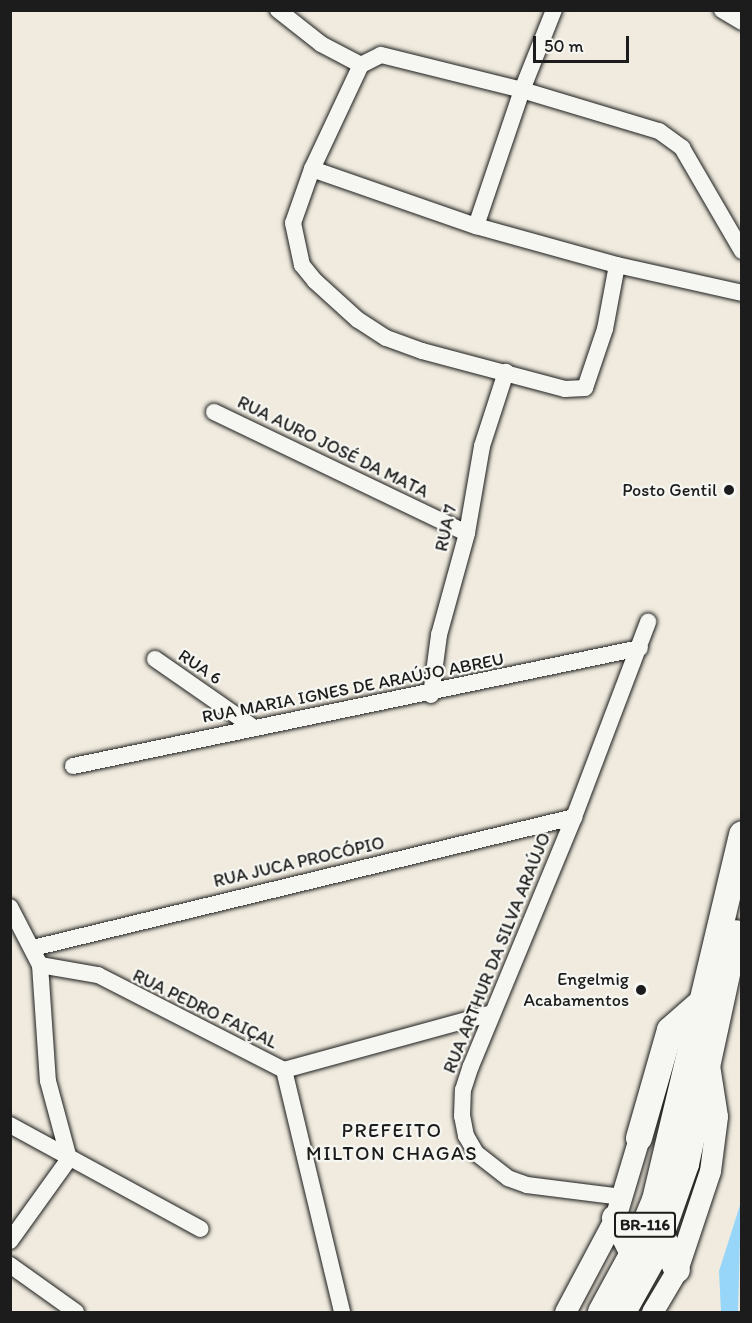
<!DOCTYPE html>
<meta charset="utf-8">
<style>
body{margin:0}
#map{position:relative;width:752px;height:1323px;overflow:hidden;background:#f0ebde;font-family:Itim,sans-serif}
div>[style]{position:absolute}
.water>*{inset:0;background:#97d6f9}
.roads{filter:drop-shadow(0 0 2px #1c1c1c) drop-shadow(0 0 2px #1c1c1c)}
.minor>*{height:16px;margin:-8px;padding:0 8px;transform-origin:8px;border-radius:8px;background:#f6f6f2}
.major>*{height:21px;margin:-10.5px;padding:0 10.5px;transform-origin:10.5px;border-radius:10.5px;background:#f6f6f2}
.highway>*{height:26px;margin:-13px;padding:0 13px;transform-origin:13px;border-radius:13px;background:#f6f6f2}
.dots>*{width:16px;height:16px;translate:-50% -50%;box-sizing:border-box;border:3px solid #f6f6f2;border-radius:50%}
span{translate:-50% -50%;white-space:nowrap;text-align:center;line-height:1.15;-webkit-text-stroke:4.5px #f6f6f2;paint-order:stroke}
.shield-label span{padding:2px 4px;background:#f6f6f2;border:2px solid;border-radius:4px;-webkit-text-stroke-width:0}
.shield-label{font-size:16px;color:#1c1c1c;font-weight:700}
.street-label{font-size:18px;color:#1c1c1c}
.poi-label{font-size:18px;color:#1c1c1c}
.right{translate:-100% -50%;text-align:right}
.neighbourhood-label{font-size:20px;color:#1c1c1c;letter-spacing:1.5px}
.frame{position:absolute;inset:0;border:12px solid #1c1c1c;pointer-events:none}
.scale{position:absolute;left:533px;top:36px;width:96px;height:27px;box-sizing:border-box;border:3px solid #1c1c1c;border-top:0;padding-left:8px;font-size:18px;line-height:21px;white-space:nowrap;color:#1c1c1c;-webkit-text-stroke:4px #f6f6f2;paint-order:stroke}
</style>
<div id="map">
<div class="water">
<div style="clip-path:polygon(741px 1202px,738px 1312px,721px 1312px,719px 1271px)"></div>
</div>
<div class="roads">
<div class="minor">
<div style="left:278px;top:10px;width:55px;rotate:38.3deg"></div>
<div style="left:321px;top:44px;width:45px;rotate:27.7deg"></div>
<div style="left:722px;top:10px;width:23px;rotate:31deg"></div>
<div style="left:312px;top:169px;width:174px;rotate:19.2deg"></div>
<div style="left:476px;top:226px;width:146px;rotate:15.5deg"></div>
<div style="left:617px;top:265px;width:128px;rotate:12.6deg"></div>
<div style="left:476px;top:226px;width:144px;rotate:-71.3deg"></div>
<div style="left:522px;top:90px;width:86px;rotate:-68.2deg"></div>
<div style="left:617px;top:265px;width:65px;rotate:100.6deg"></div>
<div style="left:605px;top:329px;width:62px;rotate:108.7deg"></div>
<div style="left:585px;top:388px;width:20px;rotate:177deg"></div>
<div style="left:565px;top:389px;width:148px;rotate:-165.1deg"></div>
<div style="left:422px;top:351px;width:38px;rotate:-160deg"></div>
<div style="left:386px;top:338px;width:33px;rotate:-147deg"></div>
<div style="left:358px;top:320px;width:58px;rotate:-137.8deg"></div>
<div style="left:315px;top:281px;width:21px;rotate:-129deg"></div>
<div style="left:302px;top:265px;width:43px;rotate:-102.1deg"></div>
<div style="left:293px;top:223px;width:57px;rotate:-70.6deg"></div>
<div style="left:312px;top:169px;width:115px;rotate:-64.8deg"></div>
<div style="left:361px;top:65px;width:22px;rotate:-27deg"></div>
<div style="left:381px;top:55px;width:145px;rotate:13.9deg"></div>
<div style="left:522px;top:90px;width:143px;rotate:16.7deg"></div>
<div style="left:659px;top:131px;width:29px;rotate:36deg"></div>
<div style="left:682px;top:148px;width:119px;rotate:59.8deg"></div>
<div style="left:214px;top:412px;width:280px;rotate:25.6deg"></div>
<div style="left:155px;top:659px;width:119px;rotate:34.8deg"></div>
<div style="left:431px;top:695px;width:61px;rotate:-82.4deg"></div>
<div style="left:439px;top:635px;width:106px;rotate:-74.6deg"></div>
<div style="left:467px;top:533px;width:88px;rotate:-80.2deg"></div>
<div style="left:482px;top:446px;width:78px;rotate:-72deg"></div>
<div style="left:73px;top:766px;width:579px;rotate:-11.76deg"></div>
<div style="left:10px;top:907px;width:65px;rotate:62.7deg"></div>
<div style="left:40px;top:965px;width:116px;rotate:86.1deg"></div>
<div style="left:48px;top:1081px;width:81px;rotate:74.9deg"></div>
<div style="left:33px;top:948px;width:557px;rotate:-13.61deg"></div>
<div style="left:40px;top:965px;width:59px;rotate:9.8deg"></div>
<div style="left:98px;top:975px;width:209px;rotate:27.1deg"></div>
<div style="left:284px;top:1070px;width:216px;rotate:-15.3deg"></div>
<div style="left:284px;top:1070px;width:249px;rotate:76.5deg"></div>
<div style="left:10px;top:1125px;width:217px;rotate:28.6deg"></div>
<div style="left:622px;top:1197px;width:96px;rotate:-172.8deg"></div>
<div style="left:527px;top:1185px;width:20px;rotate:-160deg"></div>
<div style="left:508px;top:1178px;width:41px;rotate:-142deg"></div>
<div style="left:476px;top:1153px;width:20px;rotate:-120deg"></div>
<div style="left:466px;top:1136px;width:20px;rotate:-101deg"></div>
<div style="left:462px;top:1116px;width:26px;rotate:-88deg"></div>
<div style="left:463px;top:1090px;width:25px;rotate:-72deg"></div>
<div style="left:471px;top:1066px;width:269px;rotate:-67.5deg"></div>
<div style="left:574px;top:817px;width:209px;rotate:-69.2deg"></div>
<div style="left:10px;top:1241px;width:101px;rotate:-54.3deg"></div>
<div style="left:10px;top:1265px;width:81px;rotate:35.5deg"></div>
</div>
<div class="major">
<div style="left:565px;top:1312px;width:106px;rotate:-62deg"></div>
<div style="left:615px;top:1218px;width:84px;rotate:-73.3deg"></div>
<div style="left:652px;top:1312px;width:49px;rotate:-59.2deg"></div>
<div style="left:677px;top:1270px;width:104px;rotate:-71.6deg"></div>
<div style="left:710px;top:1171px;width:55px;rotate:-82.7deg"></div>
<div style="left:717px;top:1116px;width:52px;rotate:-98.9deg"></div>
</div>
<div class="highway">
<div style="left:639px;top:1138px;width:112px;rotate:-74deg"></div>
<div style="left:670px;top:1030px;width:44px;rotate:-41.3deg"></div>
<div style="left:615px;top:1218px;width:39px;rotate:63deg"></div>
<div style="left:662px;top:1235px;width:38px;rotate:67deg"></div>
<div style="left:601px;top:1312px;width:67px;rotate:-61.5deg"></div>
<div style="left:633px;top:1253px;width:57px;rotate:-67.5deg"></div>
<div style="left:655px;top:1200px;width:376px;rotate:-76.6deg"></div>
<div style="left:623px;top:1312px;width:60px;rotate:-60.9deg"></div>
<div style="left:652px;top:1260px;width:102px;rotate:-70.5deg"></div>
<div style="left:686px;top:1164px;width:236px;rotate:-77.8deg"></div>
</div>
</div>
<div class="dots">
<div style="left:729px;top:490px;background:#1c1c1c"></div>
<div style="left:641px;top:990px;background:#1c1c1c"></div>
</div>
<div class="shield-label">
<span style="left:645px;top:1225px">BR-116</span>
</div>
<div class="street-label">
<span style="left:333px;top:447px;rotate:26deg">RUA AURO JOSÉ DA MATA</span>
<span style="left:446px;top:528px;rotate:-78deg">RUA 7</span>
<span style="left:200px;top:667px;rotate:34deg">RUA 6</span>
<span style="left:353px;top:688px;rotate:-11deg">RUA MARIA IGNES DE ARAÚJO ABREU</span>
<span style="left:299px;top:862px;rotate:-13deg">RUA JUCA PROCÓPIO</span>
<span style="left:497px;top:953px;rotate:-68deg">RUA ARTHUR DA SILVA ARAÚJO</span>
<span style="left:205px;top:1009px;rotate:26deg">RUA PEDRO FAIÇAL</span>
</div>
<div class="poi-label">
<span class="right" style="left:717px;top:490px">Posto Gentil</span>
<span class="right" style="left:629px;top:990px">Engelmig<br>Acabamentos</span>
</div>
<div class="neighbourhood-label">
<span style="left:392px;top:1142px">PREFEITO<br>MILTON CHAGAS</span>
</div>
<div class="frame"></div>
<div class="scale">50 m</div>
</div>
